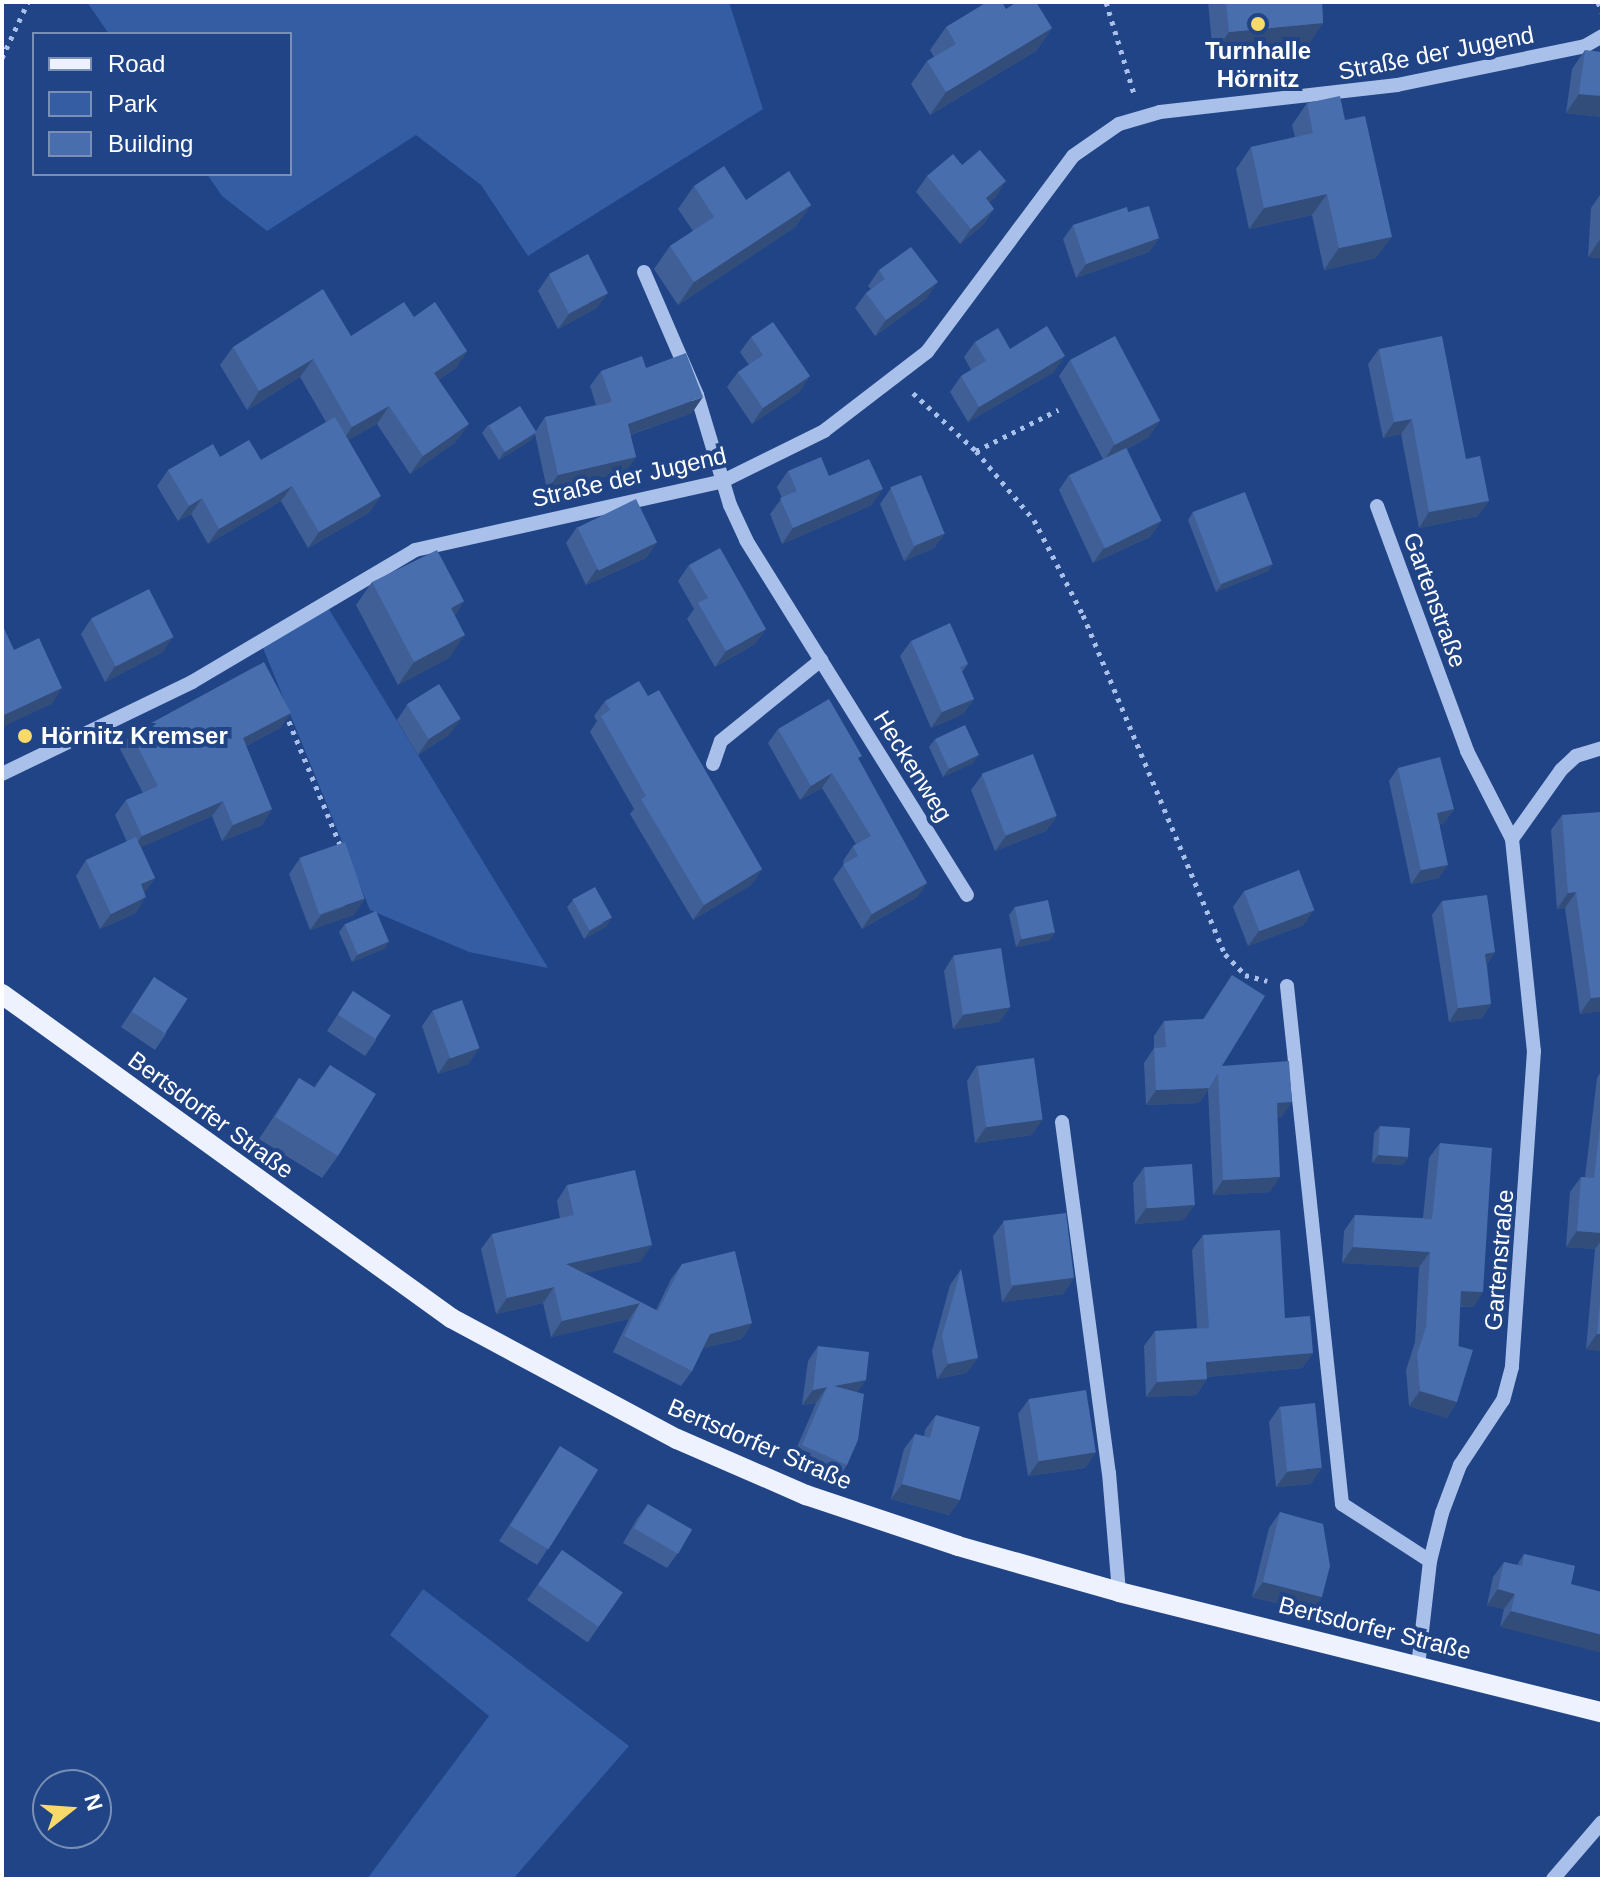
<!DOCTYPE html>
<meta charset="utf-8">
<style>
body{margin:0}
#map{position:relative;width:1604px;height:1881px;overflow:hidden;background:#204486;font-family:Helvetica,sans-serif}
div>[style]{position:absolute}
.green>*{inset:0;background:#345da3}
.path>*{height:5px;margin-top:-2.5px;transform-origin:0;background:repeating-linear-gradient(90deg,#a9c1ea 0 4px,transparent 0 10px)}
.minor>*{height:14px;margin:-7px;padding:0 7px;transform-origin:7px;border-radius:7px;background:#a9c1ea}
.major>*{height:20px;margin:-10px;padding:0 10px;transform-origin:10px;border-radius:10px;background:#edf2fe}
.wall>*{inset:0;background:#3f5f96;transform-origin:0 0}
.shaded-wall>*{inset:0;background:#334d7a}
.building>*{inset:0;background:#496eae;transform-origin:0 0}
.dots>*{width:22px;height:22px;translate:-50% -50%;box-sizing:border-box;border:4px solid #204486;border-radius:50%}
span{translate:-50% -50%;white-space:nowrap;text-align:center;line-height:1.15;-webkit-text-stroke:8px #204486;paint-order:stroke}
.poi-label{font-size:24px;color:#fff;font-weight:700}
.left{translate:0 -50%;text-align:left}
.street-label{font-size:24px;color:#fff}
.frame{position:absolute;inset:0;border:4px solid #fff;pointer-events:none}
.legend{position:absolute;left:32px;top:32px;width:260px;height:144px;box-sizing:border-box;background:#204486;border:2px solid #798fb6;margin:0;padding:10px 14px;list-style:none;font-size:24px;color:#fff}
.legend li{display:flex;align-items:center;gap:16px;height:40px}
.legend b{width:40px;border:2px solid #798fb6}
.north{position:absolute;left:32px;top:1769px;width:80px;height:80px;box-sizing:border-box;background:#204486;border:2px solid #798fb6;border-radius:50%;rotate:73deg;font-size:22px;font-weight:700;line-height:32px;text-align:center;color:#fff}
.north::after{content:'';display:block;margin:auto;width:28px;height:36px;background:#f7da6a;clip-path:polygon(50% 0,100% 100%,50% 72%,0 100%)}
</style>
<div id="map">
<div class="green">
<div style="clip-path:polygon(87px 2px,729px 2px,763px 109px,528px 256px,481px 185px,416px 135px,267px 231px,222px 196px,207px 174px,290px 174px,290px 34px,109px 34px)"></div>
<div style="clip-path:polygon(327px 606px,548px 968px,469px 952px,370px 910px,261px 643px)"></div>
<div style="clip-path:polygon(423px 1589px,629px 1746px,513px 1879px,367px 1879px,489px 1716px,390px 1635px)"></div>
</div>
<div class="path">
<div style="left:1106px;top:2px;width:99px;rotate:73deg"></div>
<div style="left:1598px;top:2px;width:11px;rotate:68deg"></div>
<div style="left:2px;top:58px;width:62px;rotate:-65.1deg"></div>
<div style="left:913px;top:393px;width:86px;rotate:42.6deg"></div>
<div style="left:976px;top:451px;width:90px;rotate:50deg"></div>
<div style="left:1034px;top:520px;width:107px;rotate:62.7deg"></div>
<div style="left:1083px;top:615px;width:368px;rotate:67.3deg"></div>
<div style="left:1225px;top:954px;width:29px;rotate:46deg"></div>
<div style="left:1245px;top:975px;width:23px;rotate:15deg"></div>
<div style="left:976px;top:451px;width:92px;rotate:-26.6deg"></div>
<div style="left:285px;top:712px;width:146px;rotate:67.5deg"></div>
</div>
<div class="minor">
<div style="left:644px;top:272px;width:134px;rotate:66.7deg"></div>
<div style="left:697px;top:395px;width:115px;rotate:73.3deg"></div>
<div style="left:730px;top:505px;width:38px;rotate:65deg"></div>
<div style="left:746px;top:540px;width:418px;rotate:58.1deg"></div>
<div style="left:1377px;top:506px;width:261px;rotate:69.8deg"></div>
<div style="left:1467px;top:751px;width:99px;rotate:62.9deg"></div>
<div style="left:1512px;top:839px;width:213px;rotate:84.1deg"></div>
<div style="left:1534px;top:1051px;width:317px;rotate:94deg"></div>
<div style="left:1512px;top:1367px;width:34px;rotate:105deg"></div>
<div style="left:1503px;top:1400px;width:78px;rotate:123.5deg"></div>
<div style="left:1460px;top:1465px;width:51px;rotate:110.6deg"></div>
<div style="left:1442px;top:1513px;width:49px;rotate:104deg"></div>
<div style="left:1430px;top:1561px;width:106px;rotate:96.5deg"></div>
<div style="left:713px;top:764px;width:24px;rotate:-71deg"></div>
<div style="left:721px;top:741px;width:129px;rotate:-39deg"></div>
<div style="left:2px;top:774px;width:211px;rotate:-25.8deg"></div>
<div style="left:192px;top:682px;width:259px;rotate:-30.6deg"></div>
<div style="left:415px;top:550px;width:316px;rotate:-12.6deg"></div>
<div style="left:723px;top:481px;width:113px;rotate:-26.3deg"></div>
<div style="left:824px;top:431px;width:130px;rotate:-37.5deg"></div>
<div style="left:927px;top:352px;width:244px;rotate:-53.3deg"></div>
<div style="left:1073px;top:156px;width:56px;rotate:-34.8deg"></div>
<div style="left:1119px;top:124px;width:43px;rotate:-16.3deg"></div>
<div style="left:1160px;top:112px;width:239px;rotate:-6.5deg"></div>
<div style="left:1397px;top:85px;width:192px;rotate:-11.7deg"></div>
<div style="left:1585px;top:46px;width:20px;rotate:-30deg"></div>
<div style="left:1512px;top:839px;width:85px;rotate:-54.6deg"></div>
<div style="left:1561px;top:770px;width:21px;rotate:-43deg"></div>
<div style="left:1576px;top:756px;width:27px;rotate:-17deg"></div>
<div style="left:1287px;top:986px;width:521px;rotate:83.94deg"></div>
<div style="left:1342px;top:1504px;width:105px;rotate:32.9deg"></div>
<div style="left:1062px;top:1122px;width:354px;rotate:82.4deg"></div>
<div style="left:1109px;top:1473px;width:119px;rotate:85.2deg"></div>
<div style="left:1553px;top:1879px;width:75px;rotate:-49.3deg"></div>
</div>
<div class="major">
<div style="left:2px;top:994px;width:554px;rotate:35.81deg"></div>
<div style="left:451px;top:1318px;width:256px;rotate:28.2deg"></div>
<div style="left:677px;top:1439px;width:141px;rotate:23.5deg"></div>
<div style="left:806px;top:1495px;width:160px;rotate:18.5deg"></div>
<div style="left:958px;top:1546px;width:167px;rotate:15.9deg"></div>
<div style="left:1119px;top:1592px;width:498px;rotate:14deg"></div>
</div>
<div class="wall">
<div style="clip-path:polygon(1208px 2px,1322px 2px,1323px 23px,1307px 46px,1213px 55px)"></div>
<div style="clip-path:polygon(1006px 9px,1052px 28px,1036px 51px,930px 115px,911px 84px,927px 61px,934px 57px,930px 50px,946px 27px)"></div>
<div style="clip-path:polygon(1585px 50px,1602px 117px,1566px 113px,1572px 69px)"></div>
<div style="clip-path:polygon(1307px 103px,1376px 258px,1324px 270px,1312px 215px,1249px 229px,1236px 169px,1251px 147px,1295px 137px,1292px 125px)"></div>
<div style="clip-path:polygon(962px 165px,996px 197px,989px 202px,994px 209px,983px 225px,960px 244px,916px 192px,927px 176px)"></div>
<div style="clip-path:polygon(694px 186px,746px 200px,811px 205px,795px 227px,678px 305px,654px 269px,670px 246px,693px 231px,678px 209px)"></div>
<div style="clip-path:polygon(1602px 192px,1602px 258px,1588px 257px,1591px 208px)"></div>
<div style="clip-path:polygon(1128px 212px,1159px 238px,1149px 252px,1076px 278px,1063px 239px,1073px 225px)"></div>
<div style="clip-path:polygon(879px 270px,927px 298px,875px 336px,855px 308px,866px 293px,871px 289px,868px 286px)"></div>
<div style="clip-path:polygon(549px 275px,597px 308px,558px 329px,538px 291px)"></div>
<div style="clip-path:polygon(414px 317px,467px 351px,455px 369px,438px 380px,456px 442px,410px 474px,377px 424px,348px 440px,370px 512px,308px 548px,281px 501px,208px 544px,191px 514px,178px 521px,157px 486px,168px 470px,220px 457px,261px 460px,326px 422px,300px 377px,247px 410px,220px 365px,233px 347px,351px 336px)"></div>
<div style="clip-path:polygon(751px 337px,810px 376px,799px 392px,752px 424px,727px 387px,738px 372px,749px 365px,740px 352px)"></div>
<div style="clip-path:polygon(975px 342px,1010px 349px,1054px 372px,968px 422px,950px 392px,961px 376px,971px 370px,964px 357px)"></div>
<div style="clip-path:polygon(1379px 349px,1466px 459px,1478px 516px,1419px 528px,1401px 434px,1383px 438px,1368px 364px)"></div>
<div style="clip-path:polygon(1070px 360px,1149px 437px,1127px 449px,1161px 521px,1150px 537px,1093px 563px,1059px 490px,1069px 475px,1103px 459px,1059px 376px)"></div>
<div style="clip-path:polygon(646px 368px,692px 413px,630px 435px,636px 457px,625px 472px,547px 490px,535px 434px,531px 440px,499px 460px,482px 433px,488px 425px,536px 431px,545px 417px,596px 405px,590px 386px,601px 371px)"></div>
<div style="clip-path:polygon(788px 471px,829px 476px,872px 505px,782px 544px,770px 514px,782px 498px,777px 487px)"></div>
<div style="clip-path:polygon(891px 488px,945px 533px,934px 548px,904px 561px,880px 504px)"></div>
<div style="clip-path:polygon(1193px 512px,1273px 564px,1268px 571px,1216px 592px,1188px 520px)"></div>
<div style="clip-path:polygon(577px 527px,657px 542px,646px 558px,586px 585px,566px 543px)"></div>
<div style="clip-path:polygon(689px 565px,766px 629px,755px 644px,715px 667px,687px 619px,694px 609px,678px 581px)"></div>
<div style="clip-path:polygon(372px 582px,464px 601px,455px 615px,449px 658px,398px 685px,356px 605px)"></div>
<div style="clip-path:polygon(91px 619px,163px 652px,105px 682px,81px 634px)"></div>
<div style="clip-path:polygon(911px 641px,968px 664px,962px 672px,974px 699px,963px 714px,931px 728px,900px 656px)"></div>
<div style="clip-path:polygon(648px 696px,762px 869px,751px 885px,693px 920px,630px 814px,634px 809px,590px 732px,597px 721px,594px 716px,605px 701px)"></div>
<div style="clip-path:polygon(407px 705px,450px 734px,418px 755px,397px 720px)"></div>
<div style="clip-path:polygon(291px 713px,280px 728px,246px 746px,272px 809px,262px 825px,222px 841px,212px 816px,141px 847px,155px 878px,144px 893px,136px 913px,100px 929px,76px 876px,86px 860px,127px 842px,115px 815px,126px 800px,143px 793px,120px 749px,131px 734px)"></div>
<div style="clip-path:polygon(778px 729px,859px 760px,927px 883px,917px 897px,862px 929px,833px 879px,844px 864px,843px 861px,853px 846px,856px 844px,822px 788px,800px 800px,768px 743px)"></div>
<div style="clip-path:polygon(935px 739px,973px 763px,943px 777px,929px 747px)"></div>
<div style="clip-path:polygon(1398px 768px,1454px 809px,1444px 823px,1440px 824px,1439px 878px,1411px 884px,1389px 781px)"></div>
<div style="clip-path:polygon(982px 775px,1057px 816px,1046px 831px,995px 851px,971px 790px)"></div>
<div style="clip-path:polygon(1562px 815px,1602px 1011px,1580px 1014px,1565px 908px,1557px 909px,1551px 830px)"></div>
<div style="clip-path:polygon(300px 858px,354px 915px,310px 930px,289px 874px)"></div>
<div style="clip-path:polygon(1244px 891px,1304px 925px,1248px 946px,1233px 907px)"></div>
<div style="clip-path:polygon(573px 900px,607px 926px,584px 939px,567px 907px)"></div>
<div style="clip-path:polygon(1442px 901px,1495px 952px,1487px 964px,1491px 1004px,1482px 1018px,1449px 1022px,1432px 915px)"></div>
<div style="clip-path:polygon(1015px 907px,1055px 932px,1050px 940px,1016px 947px,1009px 915px)"></div>
<div style="clip-path:polygon(345px 924px,389px 941px,384px 949px,352px 962px,339px 932px)"></div>
<div style="clip-path:polygon(954px 955px,1010px 1007px,999px 1022px,953px 1029px,944px 971px)"></div>
<div style="clip-path:polygon(1232px 975px,1222px 1066px,1282px 1117px,1277px 1117px,1270px 1192px,1213px 1195px,1208px 1090px,1199px 1103px,1146px 1105px,1144px 1063px,1154px 1048px,1154px 1036px,1164px 1021px,1203px 1019px)"></div>
<div style="clip-path:polygon(154px 977px,166px 1034px,155px 1050px,121px 1027px)"></div>
<div style="clip-path:polygon(353px 991px,376px 1040px,365px 1056px,327px 1031px)"></div>
<div style="clip-path:polygon(433px 1010px,479px 1048px,468px 1064px,438px 1074px,422px 1026px)"></div>
<div style="clip-path:polygon(330px 1065px,338px 1156px,322px 1178px,259px 1139px,299px 1078px,314px 1087px)"></div>
<div style="clip-path:polygon(977px 1065px,1032px 1135px,975px 1143px,967px 1081px)"></div>
<div style="clip-path:polygon(1602px 1070px,1602px 1351px,1586px 1349px,1595px 1249px,1566px 1247px,1570px 1192px,1581px 1177px,1585px 1177px,1597px 1078px)"></div>
<div style="clip-path:polygon(1380px 1126px,1403px 1165px,1372px 1163px,1374px 1133px)"></div>
<div style="clip-path:polygon(1440px 1143px,1483px 1292px,1473px 1307px,1460px 1307px,1457px 1402px,1447px 1418px,1409px 1406px,1406px 1370px,1415px 1342px,1419px 1267px,1342px 1263px,1344px 1231px,1355px 1215px,1423px 1218px,1429px 1158px)"></div>
<div style="clip-path:polygon(1144px 1167px,1184px 1220px,1135px 1224px,1133px 1183px)"></div>
<div style="clip-path:polygon(567px 1185px,641px 1261px,584px 1273px,656px 1310px,671px 1279px,682px 1264px,752px 1323px,742px 1339px,703px 1348px,692px 1371px,681px 1386px,613px 1352px,629px 1319px,551px 1337px,543px 1303px,496px 1314px,481px 1249px,492px 1234px,560px 1218px,557px 1201px)"></div>
<div style="clip-path:polygon(1004px 1221px,1074px 1278px,1063px 1294px,1002px 1302px,993px 1236px)"></div>
<div style="clip-path:polygon(1203px 1235px,1285px 1318px,1313px 1353px,1302px 1368px,1207px 1377px,1207px 1379px,1196px 1395px,1146px 1397px,1144px 1346px,1155px 1331px,1197px 1328px,1192px 1250px)"></div>
<div style="clip-path:polygon(961px 1269px,967px 1373px,937px 1379px,932px 1351px,950px 1285px)"></div>
<div style="clip-path:polygon(818px 1346px,866px 1380px,857px 1392px,847px 1465px,837px 1481px,791px 1461px,816px 1403px,802px 1405px,808px 1361px)"></div>
<div style="clip-path:polygon(1029px 1399px,1096px 1452px,1085px 1468px,1028px 1476px,1018px 1414px)"></div>
<div style="clip-path:polygon(1280px 1406px,1311px 1484px,1276px 1487px,1269px 1422px)"></div>
<div style="clip-path:polygon(936px 1415px,960px 1500px,949px 1515px,891px 1499px,904px 1449px,915px 1434px,924px 1436px,925px 1430px)"></div>
<div style="clip-path:polygon(560px 1446px,547px 1550px,537px 1565px,499px 1541px)"></div>
<div style="clip-path:polygon(648px 1504px,678px 1553px,667px 1568px,623px 1543px,637px 1519px)"></div>
<div style="clip-path:polygon(1280px 1512px,1322px 1597px,1312px 1612px,1252px 1597px,1269px 1528px)"></div>
<div style="left:562px;top:1550px;width:74px;height:61px;rotate:35deg"></div>
<div style="clip-path:polygon(1524px 1554px,1575px 1566px,1500px 1627px,1504px 1609px,1487px 1605px,1493px 1577px,1504px 1562px,1517px 1565px)"></div>
</div>
<div class="shaded-wall">
<div style="clip-path:polygon(1323px 23px,1307px 46px,1213px 55px,1229px 32px)"></div>
<div style="clip-path:polygon(1052px 28px,1036px 51px,930px 115px,946px 92px)"></div>
<div style="clip-path:polygon(1579px 94px,1602px 96px,1602px 117px,1566px 113px)"></div>
<div style="clip-path:polygon(1006px 181px,996px 197px,975px 214px,986px 198px)"></div>
<div style="clip-path:polygon(1327px 194px,1312px 215px,1249px 229px,1264px 208px)"></div>
<div style="clip-path:polygon(811px 205px,795px 227px,678px 305px,694px 282px)"></div>
<div style="clip-path:polygon(994px 209px,983px 225px,960px 244px,971px 229px)"></div>
<div style="clip-path:polygon(1392px 237px,1376px 258px,1324px 270px,1339px 248px)"></div>
<div style="clip-path:polygon(1159px 238px,1149px 252px,1076px 278px,1086px 264px)"></div>
<div style="clip-path:polygon(1601px 238px,1602px 238px,1602px 258px,1588px 257px)"></div>
<div style="clip-path:polygon(938px 282px,927px 298px,875px 336px,886px 320px)"></div>
<div style="clip-path:polygon(608px 293px,597px 308px,558px 329px,569px 314px)"></div>
<div style="clip-path:polygon(467px 351px,455px 369px,421px 391px,434px 373px)"></div>
<div style="clip-path:polygon(1065px 356px,1054px 372px,968px 422px,979px 407px)"></div>
<div style="clip-path:polygon(313px 359px,300px 377px,247px 410px,259px 391px)"></div>
<div style="clip-path:polygon(810px 376px,799px 392px,752px 424px,763px 408px)"></div>
<div style="clip-path:polygon(703px 397px,692px 413px,617px 439px,628px 424px)"></div>
<div style="clip-path:polygon(389px 406px,377px 424px,340px 445px,352px 427px)"></div>
<div style="clip-path:polygon(1412px 419px,1401px 434px,1383px 438px,1394px 422px)"></div>
<div style="clip-path:polygon(1160px 421px,1149px 437px,1104px 461px,1114px 445px)"></div>
<div style="clip-path:polygon(469px 424px,456px 442px,410px 474px,423px 456px)"></div>
<div style="clip-path:polygon(536px 432px,531px 440px,499px 460px,504px 452px)"></div>
<div style="clip-path:polygon(636px 457px,625px 472px,547px 490px,558px 475px)"></div>
<div style="clip-path:polygon(292px 486px,281px 501px,208px 544px,219px 529px)"></div>
<div style="clip-path:polygon(883px 489px,872px 505px,782px 544px,793px 528px)"></div>
<div style="clip-path:polygon(381px 496px,370px 512px,308px 548px,319px 532px)"></div>
<div style="clip-path:polygon(202px 498px,191px 514px,178px 521px,189px 506px)"></div>
<div style="clip-path:polygon(1489px 501px,1478px 516px,1419px 528px,1429px 512px)"></div>
<div style="clip-path:polygon(1161px 521px,1150px 537px,1093px 563px,1104px 548px)"></div>
<div style="clip-path:polygon(945px 533px,934px 548px,904px 561px,915px 546px)"></div>
<div style="clip-path:polygon(657px 542px,646px 558px,586px 585px,596px 570px)"></div>
<div style="clip-path:polygon(1273px 564px,1268px 571px,1216px 592px,1222px 584px)"></div>
<div style="clip-path:polygon(464px 601px,448px 624px,451px 608px)"></div>
<div style="clip-path:polygon(766px 629px,755px 644px,715px 667px,726px 651px)"></div>
<div style="clip-path:polygon(465px 635px,449px 658px,398px 685px,414px 662px)"></div>
<div style="clip-path:polygon(173px 637px,163px 652px,105px 682px,115px 666px)"></div>
<div style="clip-path:polygon(62px 688px,52px 704px,2px 727px,2px 716px)"></div>
<div style="clip-path:polygon(974px 699px,963px 714px,931px 728px,942px 712px)"></div>
<div style="clip-path:polygon(291px 713px,280px 728px,232px 753px,243px 738px)"></div>
<div style="clip-path:polygon(461px 719px,450px 734px,418px 755px,429px 739px)"></div>
<div style="clip-path:polygon(979px 755px,973px 763px,943px 777px,949px 769px)"></div>
<div style="clip-path:polygon(832px 773px,822px 788px,800px 800px,811px 786px)"></div>
<div style="clip-path:polygon(223px 801px,212px 816px,131px 852px,142px 836px)"></div>
<div style="clip-path:polygon(272px 809px,262px 825px,222px 841px,233px 825px)"></div>
<div style="clip-path:polygon(1454px 809px,1444px 823px,1428px 827px,1437px 813px)"></div>
<div style="clip-path:polygon(1057px 816px,1046px 831px,995px 851px,1006px 836px)"></div>
<div style="clip-path:polygon(1448px 865px,1439px 878px,1411px 884px,1421px 870px)"></div>
<div style="clip-path:polygon(762px 869px,751px 885px,693px 920px,704px 905px)"></div>
<div style="clip-path:polygon(155px 878px,144px 893px,141px 884px)"></div>
<div style="clip-path:polygon(927px 883px,917px 897px,862px 929px,872px 914px)"></div>
<div style="clip-path:polygon(1576px 892px,1565px 908px,1557px 909px,1568px 893px)"></div>
<div style="clip-path:polygon(146px 897px,136px 913px,100px 929px,111px 914px)"></div>
<div style="clip-path:polygon(365px 899px,354px 915px,310px 930px,321px 915px)"></div>
<div style="clip-path:polygon(1314px 910px,1304px 925px,1248px 946px,1259px 931px)"></div>
<div style="clip-path:polygon(612px 918px,607px 926px,584px 939px,590px 931px)"></div>
<div style="clip-path:polygon(1055px 932px,1050px 940px,1016px 947px,1021px 939px)"></div>
<div style="clip-path:polygon(389px 941px,384px 949px,352px 962px,358px 954px)"></div>
<div style="clip-path:polygon(1495px 952px,1485px 966px,1485px 954px)"></div>
<div style="clip-path:polygon(1602px 997px,1602px 1011px,1580px 1014px,1591px 998px)"></div>
<div style="clip-path:polygon(1491px 1004px,1482px 1018px,1449px 1022px,1458px 1008px)"></div>
<div style="clip-path:polygon(1010px 1007px,999px 1022px,953px 1029px,964px 1014px)"></div>
<div style="clip-path:polygon(479px 1048px,468px 1064px,438px 1074px,449px 1058px)"></div>
<div style="clip-path:polygon(1209px 1088px,1199px 1103px,1146px 1105px,1156px 1090px)"></div>
<div style="clip-path:polygon(1292px 1102px,1282px 1117px,1266px 1118px,1277px 1103px)"></div>
<div style="clip-path:polygon(1043px 1119px,1032px 1135px,975px 1143px,986px 1127px)"></div>
<div style="clip-path:polygon(1378px 1155px,1409px 1157px,1403px 1165px,1372px 1163px)"></div>
<div style="clip-path:polygon(1280px 1177px,1270px 1192px,1213px 1195px,1223px 1180px)"></div>
<div style="clip-path:polygon(1195px 1205px,1184px 1220px,1135px 1224px,1146px 1208px)"></div>
<div style="clip-path:polygon(1577px 1231px,1602px 1233px,1602px 1240px,1595px 1249px,1566px 1247px)"></div>
<div style="clip-path:polygon(652px 1245px,641px 1261px,555px 1280px,566px 1264px)"></div>
<div style="clip-path:polygon(1353px 1247px,1430px 1252px,1419px 1267px,1342px 1263px)"></div>
<div style="clip-path:polygon(1074px 1278px,1063px 1294px,1002px 1302px,1013px 1286px)"></div>
<div style="clip-path:polygon(554px 1287px,543px 1303px,496px 1314px,507px 1298px)"></div>
<div style="clip-path:polygon(1461px 1291px,1483px 1292px,1473px 1307px,1450px 1306px)"></div>
<div style="clip-path:polygon(640px 1303px,629px 1319px,551px 1337px,562px 1321px)"></div>
<div style="clip-path:polygon(752px 1323px,742px 1339px,700px 1349px,710px 1334px)"></div>
<div style="clip-path:polygon(1597px 1334px,1602px 1334px,1602px 1351px,1586px 1349px)"></div>
<div style="clip-path:polygon(1313px 1353px,1302px 1368px,1195px 1378px,1206px 1362px)"></div>
<div style="clip-path:polygon(978px 1358px,967px 1373px,937px 1379px,948px 1364px)"></div>
<div style="clip-path:polygon(1207px 1379px,1196px 1395px,1146px 1397px,1157px 1382px)"></div>
<div style="clip-path:polygon(866px 1380px,855px 1395px,834px 1386px)"></div>
<div style="clip-path:polygon(827px 1387px,816px 1403px,802px 1405px,813px 1390px)"></div>
<div style="clip-path:polygon(1420px 1391px,1457px 1402px,1447px 1418px,1409px 1406px)"></div>
<div style="clip-path:polygon(1096px 1452px,1085px 1468px,1028px 1476px,1039px 1461px)"></div>
<div style="clip-path:polygon(1322px 1468px,1311px 1484px,1276px 1487px,1287px 1472px)"></div>
<div style="clip-path:polygon(902px 1484px,960px 1500px,949px 1515px,891px 1499px)"></div>
<div style="clip-path:polygon(1263px 1582px,1322px 1597px,1312px 1612px,1252px 1597px)"></div>
<div style="clip-path:polygon(1498px 1589px,1515px 1594px,1504px 1609px,1487px 1605px)"></div>
<div style="clip-path:polygon(1511px 1611px,1602px 1635px,1602px 1653px,1500px 1627px)"></div>
</div>
<div class="building">
<div style="clip-path:polygon(987px 2px,1002px 2px,1006px 9px,1017px 2px,1036px 2px,1052px 28px,946px 92px,927px 61px,956px 44px,946px 27px)"></div>
<div style="clip-path:polygon(1226px 2px,1322px 2px,1323px 23px,1229px 32px)"></div>
<div style="clip-path:polygon(1585px 50px,1602px 52px,1602px 96px,1579px 94px)"></div>
<div style="clip-path:polygon(1340px 96px,1345px 120px,1365px 116px,1392px 237px,1339px 248px,1327px 194px,1264px 208px,1251px 147px,1313px 133px,1307px 103px)"></div>
<div style="clip-path:polygon(980px 150px,1006px 181px,986px 198px,994px 209px,971px 229px,927px 176px,953px 154px,962px 165px)"></div>
<div style="clip-path:polygon(724px 166px,746px 200px,789px 171px,811px 205px,694px 282px,670px 246px,714px 217px,694px 186px)"></div>
<div style="clip-path:polygon(1149px 206px,1159px 238px,1086px 264px,1073px 225px,1127px 207px,1128px 212px)"></div>
<div style="clip-path:polygon(911px 247px,938px 282px,886px 320px,866px 293px,885px 279px,879px 270px)"></div>
<div style="left:588px;top:254px;width:44px;height:44px;rotate:63deg"></div>
<div style="clip-path:polygon(323px 289px,351px 336px,404px 302px,414px 317px,435px 302px,467px 351px,434px 373px,469px 424px,423px 456px,389px 406px,352px 427px,313px 359px,259px 391px,233px 347px)"></div>
<div style="clip-path:polygon(773px 322px,810px 376px,763px 408px,738px 372px,763px 355px,751px 337px)"></div>
<div style="clip-path:polygon(1047px 326px,1065px 356px,979px 407px,961px 376px,986px 361px,975px 342px,998px 328px,1010px 349px)"></div>
<div style="left:1115px;top:336px;width:96px;height:51px;rotate:62deg"></div>
<div style="clip-path:polygon(1442px 336px,1466px 459px,1480px 456px,1489px 501px,1429px 512px,1412px 419px,1394px 422px,1379px 349px)"></div>
<div style="clip-path:polygon(686px 353px,703px 397px,628px 424px,636px 457px,558px 475px,545px 417px,612px 402px,601px 371px,642px 356px,646px 368px)"></div>
<div style="left:520px;top:406px;width:31px;height:37px;rotate:58deg"></div>
<div style="clip-path:polygon(335px 417px,381px 496px,319px 532px,292px 486px,219px 529px,202px 498px,189px 506px,168px 470px,213px 444px,220px 457px,249px 440px,261px 460px)"></div>
<div style="left:1126px;top:448px;width:81px;height:63px;rotate:64deg"></div>
<div style="clip-path:polygon(821px 457px,829px 476px,869px 459px,883px 489px,793px 528px,780px 498px,797px 491px,788px 471px)"></div>
<div style="left:921px;top:475px;width:63px;height:33px;rotate:68deg"></div>
<div style="left:1245px;top:492px;width:77px;height:56px;rotate:69deg"></div>
<div style="left:636px;top:499px;width:48px;height:65px;rotate:64deg"></div>
<div style="clip-path:polygon(720px 548px,766px 629px,726px 651px,698px 603px,708px 598px,689px 565px)"></div>
<div style="clip-path:polygon(437px 550px,464px 601px,451px 608px,465px 635px,414px 662px,372px 582px)"></div>
<div style="left:149px;top:589px;width:54px;height:65px;rotate:63deg"></div>
<div style="clip-path:polygon(950px 623px,968px 664px,960px 667px,974px 699px,942px 712px,911px 641px)"></div>
<div style="clip-path:polygon(2px 624px,14px 650px,39px 638px,62px 688px,2px 716px)"></div>
<div style="clip-path:polygon(264px 662px,291px 713px,243px 738px,272px 809px,233px 825px,223px 801px,142px 836px,126px 800px,158px 786px,131px 734px)"></div>
<div style="clip-path:polygon(639px 681px,648px 696px,659px 690px,762px 869px,704px 905px,641px 799px,646px 796px,601px 716px,610px 710px,605px 701px)"></div>
<div style="left:439px;top:684px;width:41px;height:38px;rotate:58deg"></div>
<div style="clip-path:polygon(829px 699px,862px 756px,858px 758px,927px 883px,872px 914px,843px 864px,858px 856px,853px 846px,871px 836px,832px 773px,811px 786px,778px 729px)"></div>
<div style="left:965px;top:725px;width:33px;height:33px;rotate:65deg"></div>
<div style="left:1033px;top:754px;width:66px;height:55px;rotate:69deg"></div>
<div style="clip-path:polygon(1440px 757px,1454px 809px,1437px 813px,1448px 865px,1421px 870px,1398px 768px)"></div>
<div style="clip-path:polygon(1601px 812px,1602px 825px,1602px 997px,1591px 998px,1576px 892px,1568px 893px,1562px 815px)"></div>
<div style="clip-path:polygon(136px 837px,155px 878px,141px 884px,146px 897px,111px 914px,86px 860px)"></div>
<div style="left:345px;top:842px;width:60px;height:48px;rotate:71deg"></div>
<div style="left:1299px;top:870px;width:43px;height:59px;rotate:69deg"></div>
<div style="left:595px;top:887px;width:35px;height:26px;rotate:61deg"></div>
<div style="clip-path:polygon(1487px 895px,1495px 952px,1485px 954px,1491px 1004px,1458px 1008px,1442px 901px)"></div>
<div style="left:1048px;top:900px;width:33px;height:34px;rotate:78deg"></div>
<div style="left:376px;top:911px;width:33px;height:34px;rotate:67deg"></div>
<div style="left:1001px;top:948px;width:60px;height:48px;rotate:81deg"></div>
<div style="clip-path:polygon(1232px 975px,1265px 996px,1222px 1066px,1289px 1061px,1292px 1102px,1277px 1103px,1280px 1177px,1223px 1180px,1218px 1073px,1209px 1088px,1156px 1090px,1154px 1048px,1166px 1047px,1164px 1021px,1204px 1019px)"></div>
<div style="left:154px;top:977px;width:40px;height:41px;rotate:33deg"></div>
<div style="left:353px;top:991px;width:45px;height:28px;rotate:33deg"></div>
<div style="left:462px;top:1000px;width:51px;height:31px;rotate:70deg"></div>
<div style="left:1034px;top:1058px;width:62px;height:57px;rotate:82deg"></div>
<div style="clip-path:polygon(330px 1065px,376px 1094px,338px 1156px,275px 1117px,299px 1078px,315px 1088px)"></div>
<div style="clip-path:polygon(1602px 1109px,1602px 1233px,1577px 1231px,1581px 1177px,1594px 1178px)"></div>
<div style="left:1380px;top:1126px;width:30px;height:29px;rotate:4deg"></div>
<div style="clip-path:polygon(1440px 1143px,1492px 1148px,1483px 1292px,1461px 1291px,1458px 1346px,1473px 1350px,1457px 1402px,1420px 1391px,1417px 1354px,1426px 1327px,1430px 1252px,1353px 1247px,1355px 1215px,1432px 1219px)"></div>
<div style="left:1192px;top:1164px;width:41px;height:48px;rotate:86deg"></div>
<div style="clip-path:polygon(635px 1170px,652px 1245px,566px 1264px,658px 1311px,682px 1264px,735px 1251px,752px 1323px,710px 1334px,692px 1371px,624px 1336px,640px 1303px,562px 1321px,554px 1287px,507px 1298px,492px 1234px,574px 1215px,567px 1185px)"></div>
<div style="left:1066px;top:1213px;width:65px;height:63px;rotate:83deg"></div>
<div style="clip-path:polygon(1280px 1230px,1285px 1318px,1310px 1316px,1313px 1353px,1206px 1362px,1207px 1379px,1157px 1382px,1155px 1331px,1209px 1328px,1203px 1235px)"></div>
<div style="clip-path:polygon(961px 1269px,978px 1358px,948px 1364px,942px 1336px)"></div>
<div style="clip-path:polygon(1602px 1278px,1602px 1334px,1597px 1334px)"></div>
<div style="clip-path:polygon(818px 1346px,869px 1352px,866px 1380px,834px 1386px,864px 1394px,858px 1440px,847px 1465px,802px 1445px,827px 1387px,813px 1390px)"></div>
<div style="left:1086px;top:1390px;width:63px;height:58px;rotate:81deg"></div>
<div style="left:1315px;top:1403px;width:65px;height:35px;rotate:84deg"></div>
<div style="clip-path:polygon(936px 1415px,980px 1427px,960px 1500px,902px 1484px,915px 1434px,930px 1438px)"></div>
<div style="left:560px;top:1446px;width:45px;height:94px;rotate:32deg"></div>
<div style="left:648px;top:1504px;width:51px;height:28px;rotate:30deg"></div>
<div style="clip-path:polygon(1280px 1512px,1323px 1524px,1330px 1566px,1322px 1597px,1263px 1582px)"></div>
<div style="left:562px;top:1550px;width:74px;height:42px;rotate:35deg"></div>
<div style="clip-path:polygon(1524px 1554px,1575px 1566px,1571px 1584px,1602px 1592px,1602px 1635px,1511px 1611px,1515px 1594px,1498px 1589px,1504px 1562px,1522px 1566px)"></div>
</div>
<div class="dots">
<div style="left:1258px;top:24px;background:#f7da6a"></div>
<div style="left:25px;top:736px;background:#f7da6a"></div>
</div>
<div class="poi-label">
<span style="left:1258px;top:65px">Turnhalle<br>Hörnitz</span>
<span class="left" style="left:41px;top:736px">Hörnitz Kremser</span>
</div>
<div class="street-label">
<span style="left:1436px;top:53px;rotate:-11deg">Straße der Jugend</span>
<span style="left:629px;top:477px;rotate:-13deg">Straße der Jugend</span>
<span style="left:1435px;top:600px;rotate:70deg">Gartenstraße</span>
<span style="left:913px;top:766px;rotate:58deg">Heckenweg</span>
<span style="left:211px;top:1115px;rotate:36deg">Bertsdorfer Straße</span>
<span style="left:1499px;top:1260px;rotate:-85deg">Gartenstraße</span>
<span style="left:760px;top:1444px;rotate:23deg">Bertsdorfer Straße</span>
<span style="left:1375px;top:1628px;rotate:14deg">Bertsdorfer Straße</span>
</div>
<div class="frame"></div>
<ul class="legend">
<li><b style="height:10px;background:#edf2fe"></b>Road</li>
<li><b style="height:22px;background:#345da3"></b>Park</li>
<li><b style="height:22px;background:#496eae"></b>Building</li>
</ul>
<div class="north">N</div>
</div>
